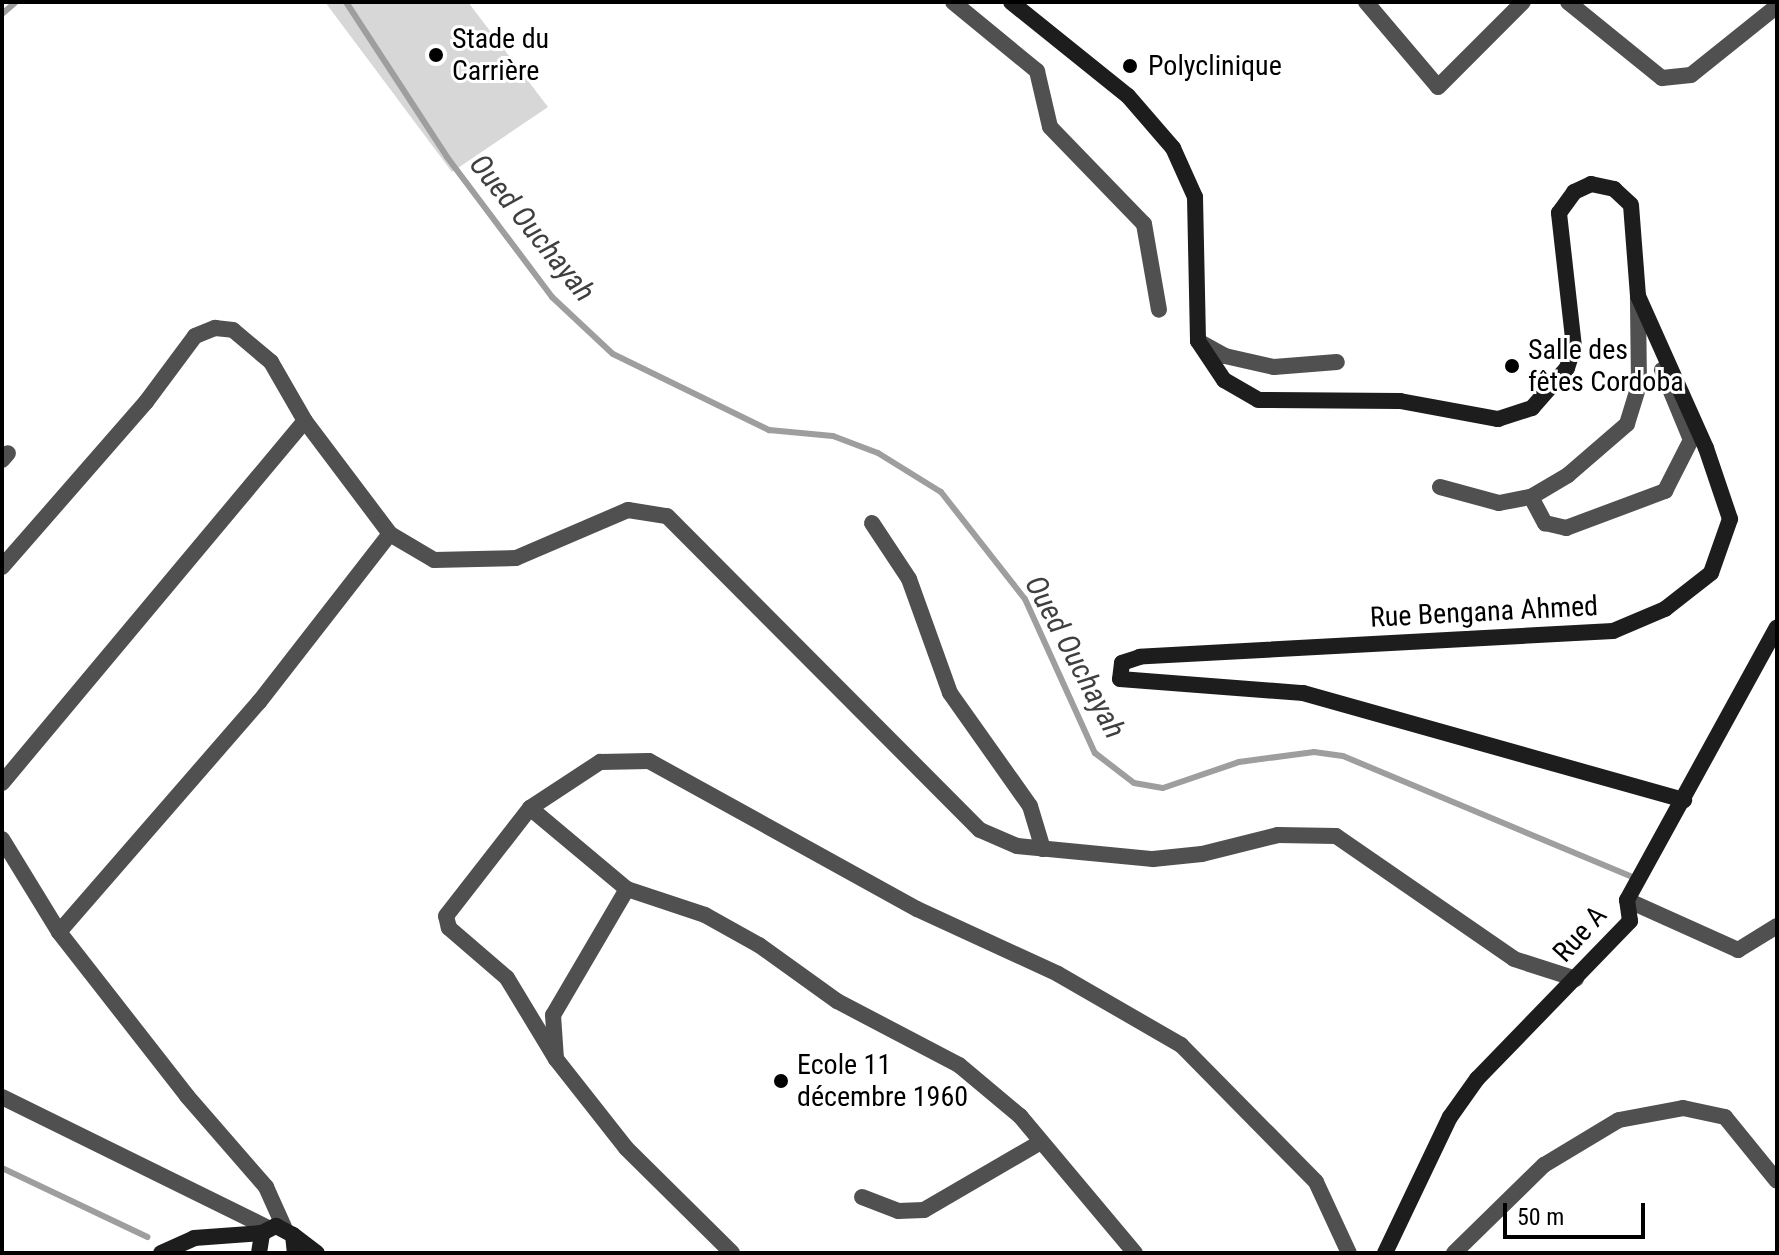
<!DOCTYPE html>
<meta charset="utf-8">
<style>
body{margin:0}
#map{position:relative;width:1779px;height:1255px;overflow:hidden;background:#fff;font-family:"Roboto Condensed",sans-serif}
div>[style]{position:absolute}
.green>*{inset:0;background:#d7d7d7}
.stream>*{height:6px;margin:-3px;padding:0 3px;transform-origin:3px;border-radius:3px;background:#9e9e9e}
.street>*{height:16px;margin:-8px;padding:0 8px;transform-origin:8px;border-radius:8px;background:#505050}
.secondary>*{height:16px;margin:-8px;padding:0 8px;transform-origin:8px;border-radius:8px;background:#1d1d1d}
.dots>*{width:22px;height:22px;translate:-50% -50%;box-sizing:border-box;border:4px solid #fff;border-radius:50%}
span{translate:-50% -50%;white-space:nowrap;text-align:center;line-height:1.15;-webkit-text-stroke:6px #fff;paint-order:stroke}
.poi-label{font-size:28px;color:#000}
.left{translate:0 -50%;text-align:left}
.street-label{font-size:28px;color:#000}
.water-label{font-size:30px;color:#3f3f3f;font-style:italic}
.frame{position:absolute;inset:0;border:4px solid #000;pointer-events:none}
.scale{position:absolute;left:1503px;top:1203px;width:142px;height:36px;box-sizing:border-box;border:4px solid #000;border-top:0;padding-left:10px;font-size:24px;line-height:28px;white-space:nowrap;color:#000;-webkit-text-stroke:6px #fff;paint-order:stroke}
</style>
<div id="map">
<div class="green">
<div style="clip-path:polygon(325px 2px,468px 2px,548px 107px,452px 172px)"></div>
</div>
<div class="stream">
<div style="left:346px;top:2px;width:185px;rotate:56.9deg"></div>
<div style="left:447px;top:157px;width:175px;rotate:53.1deg"></div>
<div style="left:552px;top:297px;width:83px;rotate:43.1deg"></div>
<div style="left:613px;top:354px;width:174px;rotate:26deg"></div>
<div style="left:769px;top:430px;width:64px;rotate:5.4deg"></div>
<div style="left:833px;top:436px;width:48px;rotate:20.7deg"></div>
<div style="left:878px;top:453px;width:74px;rotate:31.8deg"></div>
<div style="left:941px;top:492px;width:136px;rotate:51.9deg"></div>
<div style="left:1025px;top:599px;width:169px;rotate:65.6deg"></div>
<div style="left:1095px;top:753px;width:49px;rotate:37.6deg"></div>
<div style="left:1134px;top:783px;width:29px;rotate:10deg"></div>
<div style="left:1163px;top:788px;width:80px;rotate:-18.9deg"></div>
<div style="left:1239px;top:762px;width:76px;rotate:-7.6deg"></div>
<div style="left:1314px;top:752px;width:29px;rotate:8deg"></div>
<div style="left:1343px;top:756px;width:319px;rotate:22.7deg"></div>
<div style="left:2px;top:14px;width:18px;rotate:-41deg"></div>
<div style="left:2px;top:1168px;width:161px;rotate:25.4deg"></div>
</div>
<div class="street">
<div style="left:953px;top:2px;width:109px;rotate:39.4deg"></div>
<div style="left:1037px;top:71px;width:57px;rotate:76.9deg"></div>
<div style="left:1050px;top:127px;width:135px;rotate:45.9deg"></div>
<div style="left:1144px;top:224px;width:87px;rotate:80.1deg"></div>
<div style="left:1366px;top:2px;width:111px;rotate:49.7deg"></div>
<div style="left:1438px;top:87px;width:120px;rotate:-45deg"></div>
<div style="left:1568px;top:2px;width:121px;rotate:39deg"></div>
<div style="left:1662px;top:78px;width:29px;rotate:-6deg"></div>
<div style="left:1691px;top:75px;width:110px;rotate:-38.7deg"></div>
<div style="left:1198px;top:341px;width:31px;rotate:29deg"></div>
<div style="left:1225px;top:356px;width:50px;rotate:12.7deg"></div>
<div style="left:1274px;top:367px;width:63px;rotate:-4.5deg"></div>
<div style="left:2px;top:460px;width:9px;rotate:-49deg"></div>
<div style="left:1440px;top:487px;width:61px;rotate:15.2deg"></div>
<div style="left:1499px;top:503px;width:33px;rotate:-11deg"></div>
<div style="left:1531px;top:497px;width:43px;rotate:-30.7deg"></div>
<div style="left:1568px;top:475px;width:78px;rotate:-40.8deg"></div>
<div style="left:1627px;top:424px;width:41px;rotate:-72.9deg"></div>
<div style="left:1639px;top:385px;width:87px;rotate:-90.7deg"></div>
<div style="left:1531px;top:497px;width:30px;rotate:62deg"></div>
<div style="left:1545px;top:523px;width:22px;rotate:13deg"></div>
<div style="left:1566px;top:528px;width:106px;rotate:-20.5deg"></div>
<div style="left:1665px;top:491px;width:57px;rotate:-63deg"></div>
<div style="left:1691px;top:440px;width:76px;rotate:-112.5deg"></div>
<div style="left:872px;top:523px;width:67px;rotate:56.5deg"></div>
<div style="left:909px;top:579px;width:121px;rotate:70.2deg"></div>
<div style="left:950px;top:693px;width:138px;rotate:54.7deg"></div>
<div style="left:1030px;top:806px;width:45px;rotate:73.2deg"></div>
<div style="left:2px;top:567px;width:219px;rotate:-48.9deg"></div>
<div style="left:146px;top:402px;width:82px;rotate:-53.4deg"></div>
<div style="left:195px;top:336px;width:22px;rotate:-22deg"></div>
<div style="left:215px;top:328px;width:18px;rotate:6deg"></div>
<div style="left:233px;top:330px;width:50px;rotate:40.1deg"></div>
<div style="left:271px;top:362px;width:68px;rotate:60deg"></div>
<div style="left:305px;top:421px;width:141px;rotate:53deg"></div>
<div style="left:390px;top:534px;width:51px;rotate:30.6deg"></div>
<div style="left:434px;top:560px;width:82px;rotate:-1.4deg"></div>
<div style="left:516px;top:558px;width:122px;rotate:-23.2deg"></div>
<div style="left:628px;top:510px;width:39px;rotate:9deg"></div>
<div style="left:667px;top:516px;width:443px;rotate:45.1deg"></div>
<div style="left:980px;top:830px;width:40px;rotate:23.4deg"></div>
<div style="left:1017px;top:846px;width:137px;rotate:5.5deg"></div>
<div style="left:1153px;top:859px;width:49px;rotate:-5.8deg"></div>
<div style="left:1202px;top:854px;width:78px;rotate:-14deg"></div>
<div style="left:1278px;top:835px;width:58px;rotate:1deg"></div>
<div style="left:1336px;top:836px;width:216px;rotate:34.6deg"></div>
<div style="left:1514px;top:959px;width:65px;rotate:17.9deg"></div>
<div style="left:2px;top:783px;width:472px;rotate:-50.1deg"></div>
<div style="left:530px;top:808px;width:126px;rotate:39.9deg"></div>
<div style="left:627px;top:889px;width:82px;rotate:18.4deg"></div>
<div style="left:705px;top:915px;width:62px;rotate:29.1deg"></div>
<div style="left:759px;top:945px;width:96px;rotate:35.7deg"></div>
<div style="left:837px;top:1001px;width:138px;rotate:27.7deg"></div>
<div style="left:959px;top:1065px;width:80px;rotate:39.9deg"></div>
<div style="left:1020px;top:1116px;width:179px;rotate:50deg"></div>
<div style="left:2px;top:839px;width:109px;rotate:58.5deg"></div>
<div style="left:59px;top:932px;width:208px;rotate:52deg"></div>
<div style="left:187px;top:1096px;width:121px;rotate:49deg"></div>
<div style="left:266px;top:1187px;width:44px;rotate:65.8deg"></div>
<div style="left:627px;top:889px;width:146px;rotate:120.4deg"></div>
<div style="left:553px;top:1015px;width:44px;rotate:86.1deg"></div>
<div style="left:556px;top:1059px;width:113px;rotate:51.8deg"></div>
<div style="left:626px;top:1148px;width:149px;rotate:44.7deg"></div>
<div style="left:1627px;top:900px;width:122px;rotate:24.2deg"></div>
<div style="left:1738px;top:950px;width:46px;rotate:-31.6deg"></div>
<div style="left:59px;top:932px;width:305px;rotate:-49deg"></div>
<div style="left:259px;top:702px;width:213px;rotate:-52.1deg"></div>
<div style="left:556px;top:1059px;width:95px;rotate:-121.2deg"></div>
<div style="left:507px;top:978px;width:77px;rotate:-139.2deg"></div>
<div style="left:449px;top:928px;width:12px;rotate:-104deg"></div>
<div style="left:446px;top:916px;width:137px;rotate:-52.1deg"></div>
<div style="left:530px;top:808px;width:84px;rotate:-33.3deg"></div>
<div style="left:600px;top:762px;width:49px;rotate:-1.2deg"></div>
<div style="left:649px;top:761px;width:306px;rotate:28.9deg"></div>
<div style="left:917px;top:909px;width:155px;rotate:24.7deg"></div>
<div style="left:1058px;top:974px;width:142px;rotate:30deg"></div>
<div style="left:1181px;top:1045px;width:192px;rotate:45.4deg"></div>
<div style="left:1316px;top:1182px;width:78px;rotate:65.1deg"></div>
<div style="left:2px;top:1097px;width:297px;rotate:26.2deg"></div>
<div style="left:862px;top:1197px;width:39px;rotate:21deg"></div>
<div style="left:898px;top:1211px;width:26px;rotate:-2deg"></div>
<div style="left:924px;top:1210px;width:133px;rotate:-30.2deg"></div>
<div style="left:1454px;top:1253px;width:126px;rotate:-44.4deg"></div>
<div style="left:1544px;top:1165px;width:87px;rotate:-31deg"></div>
<div style="left:1619px;top:1120px;width:65px;rotate:-10.6deg"></div>
<div style="left:1683px;top:1108px;width:43px;rotate:12.1deg"></div>
<div style="left:1725px;top:1117px;width:82px;rotate:50.9deg"></div>
</div>
<div class="secondary">
<div style="left:1011px;top:2px;width:150px;rotate:38.8deg"></div>
<div style="left:1128px;top:96px;width:69px;rotate:49.1deg"></div>
<div style="left:1173px;top:148px;width:54px;rotate:65.8deg"></div>
<div style="left:1195px;top:197px;width:144px;rotate:88.8deg"></div>
<div style="left:1198px;top:341px;width:47px;rotate:56.3deg"></div>
<div style="left:1224px;top:380px;width:39px;rotate:30deg"></div>
<div style="left:1258px;top:400px;width:142px;rotate:0.4deg"></div>
<div style="left:1400px;top:401px;width:100px;rotate:10.4deg"></div>
<div style="left:1498px;top:419px;width:36px;rotate:-18deg"></div>
<div style="left:1532px;top:408px;width:53px;rotate:-48.8deg"></div>
<div style="left:1567px;top:368px;width:22px;rotate:-72deg"></div>
<div style="left:1574px;top:347px;width:135px;rotate:-96.4deg"></div>
<div style="left:1559px;top:213px;width:26px;rotate:-54deg"></div>
<div style="left:1574px;top:192px;width:19px;rotate:-25deg"></div>
<div style="left:1591px;top:184px;width:24px;rotate:12deg"></div>
<div style="left:1614px;top:189px;width:23px;rotate:43deg"></div>
<div style="left:1631px;top:205px;width:91px;rotate:85.6deg"></div>
<div style="left:1638px;top:296px;width:167px;rotate:65.9deg"></div>
<div style="left:1706px;top:448px;width:75px;rotate:71.3deg"></div>
<div style="left:1730px;top:519px;width:57px;rotate:109.4deg"></div>
<div style="left:1711px;top:573px;width:58px;rotate:142deg"></div>
<div style="left:1665px;top:609px;width:56px;rotate:157.1deg"></div>
<div style="left:1613px;top:631px;width:474px;rotate:176.9deg"></div>
<div style="left:1140px;top:657px;width:19px;rotate:162deg"></div>
<div style="left:1122px;top:663px;width:16px;rotate:97deg"></div>
<div style="left:1120px;top:679px;width:184px;rotate:4.4deg"></div>
<div style="left:1303px;top:693px;width:396px;rotate:15.7deg"></div>
<div style="left:293px;top:1235px;width:30px;rotate:37deg"></div>
<div style="left:161px;top:1253px;width:36px;rotate:-24deg"></div>
<div style="left:194px;top:1238px;width:68px;rotate:-4.2deg"></div>
<div style="left:259px;top:1253px;width:20px;rotate:-81deg"></div>
<div style="left:262px;top:1233px;width:16px;rotate:-27deg"></div>
<div style="left:276px;top:1226px;width:19px;rotate:28deg"></div>
<div style="left:293px;top:1235px;width:18px;rotate:84deg"></div>
<div style="left:1385px;top:1253px;width:151px;rotate:-64.5deg"></div>
<div style="left:1450px;top:1117px;width:47px;rotate:-54.6deg"></div>
<div style="left:1477px;top:1079px;width:220px;rotate:-45.9deg"></div>
<div style="left:1630px;top:921px;width:21px;rotate:-98deg"></div>
<div style="left:1627px;top:900px;width:311px;rotate:-61.2deg"></div>
</div>
<div class="dots">
<div style="left:436px;top:55px;background:#000"></div>
<div style="left:1130px;top:66px;background:#000"></div>
<div style="left:1512px;top:366px;background:#000"></div>
<div style="left:781px;top:1081px;background:#000"></div>
</div>
<div class="poi-label">
<span class="left" style="left:452px;top:55px">Stade du<br>Carrière</span>
<span class="left" style="left:1148px;top:66px">Polyclinique</span>
<span class="left" style="left:1528px;top:366px">Salle des<br>fêtes Cordoba</span>
<span class="left" style="left:797px;top:1081px">Ecole 11<br>décembre 1960</span>
</div>
<div class="street-label">
<span style="left:1484px;top:612px;rotate:-3deg">Rue Bengana Ahmed</span>
<span style="left:1580px;top:934px;rotate:-48deg">Rue A</span>
</div>
<div class="water-label">
<span style="left:532px;top:228px;rotate:51deg">Oued Ouchayah</span>
<span style="left:1075px;top:657px;rotate:62deg">Oued Ouchayah</span>
</div>
<div class="frame"></div>
<div class="scale">50 m</div>
</div>
